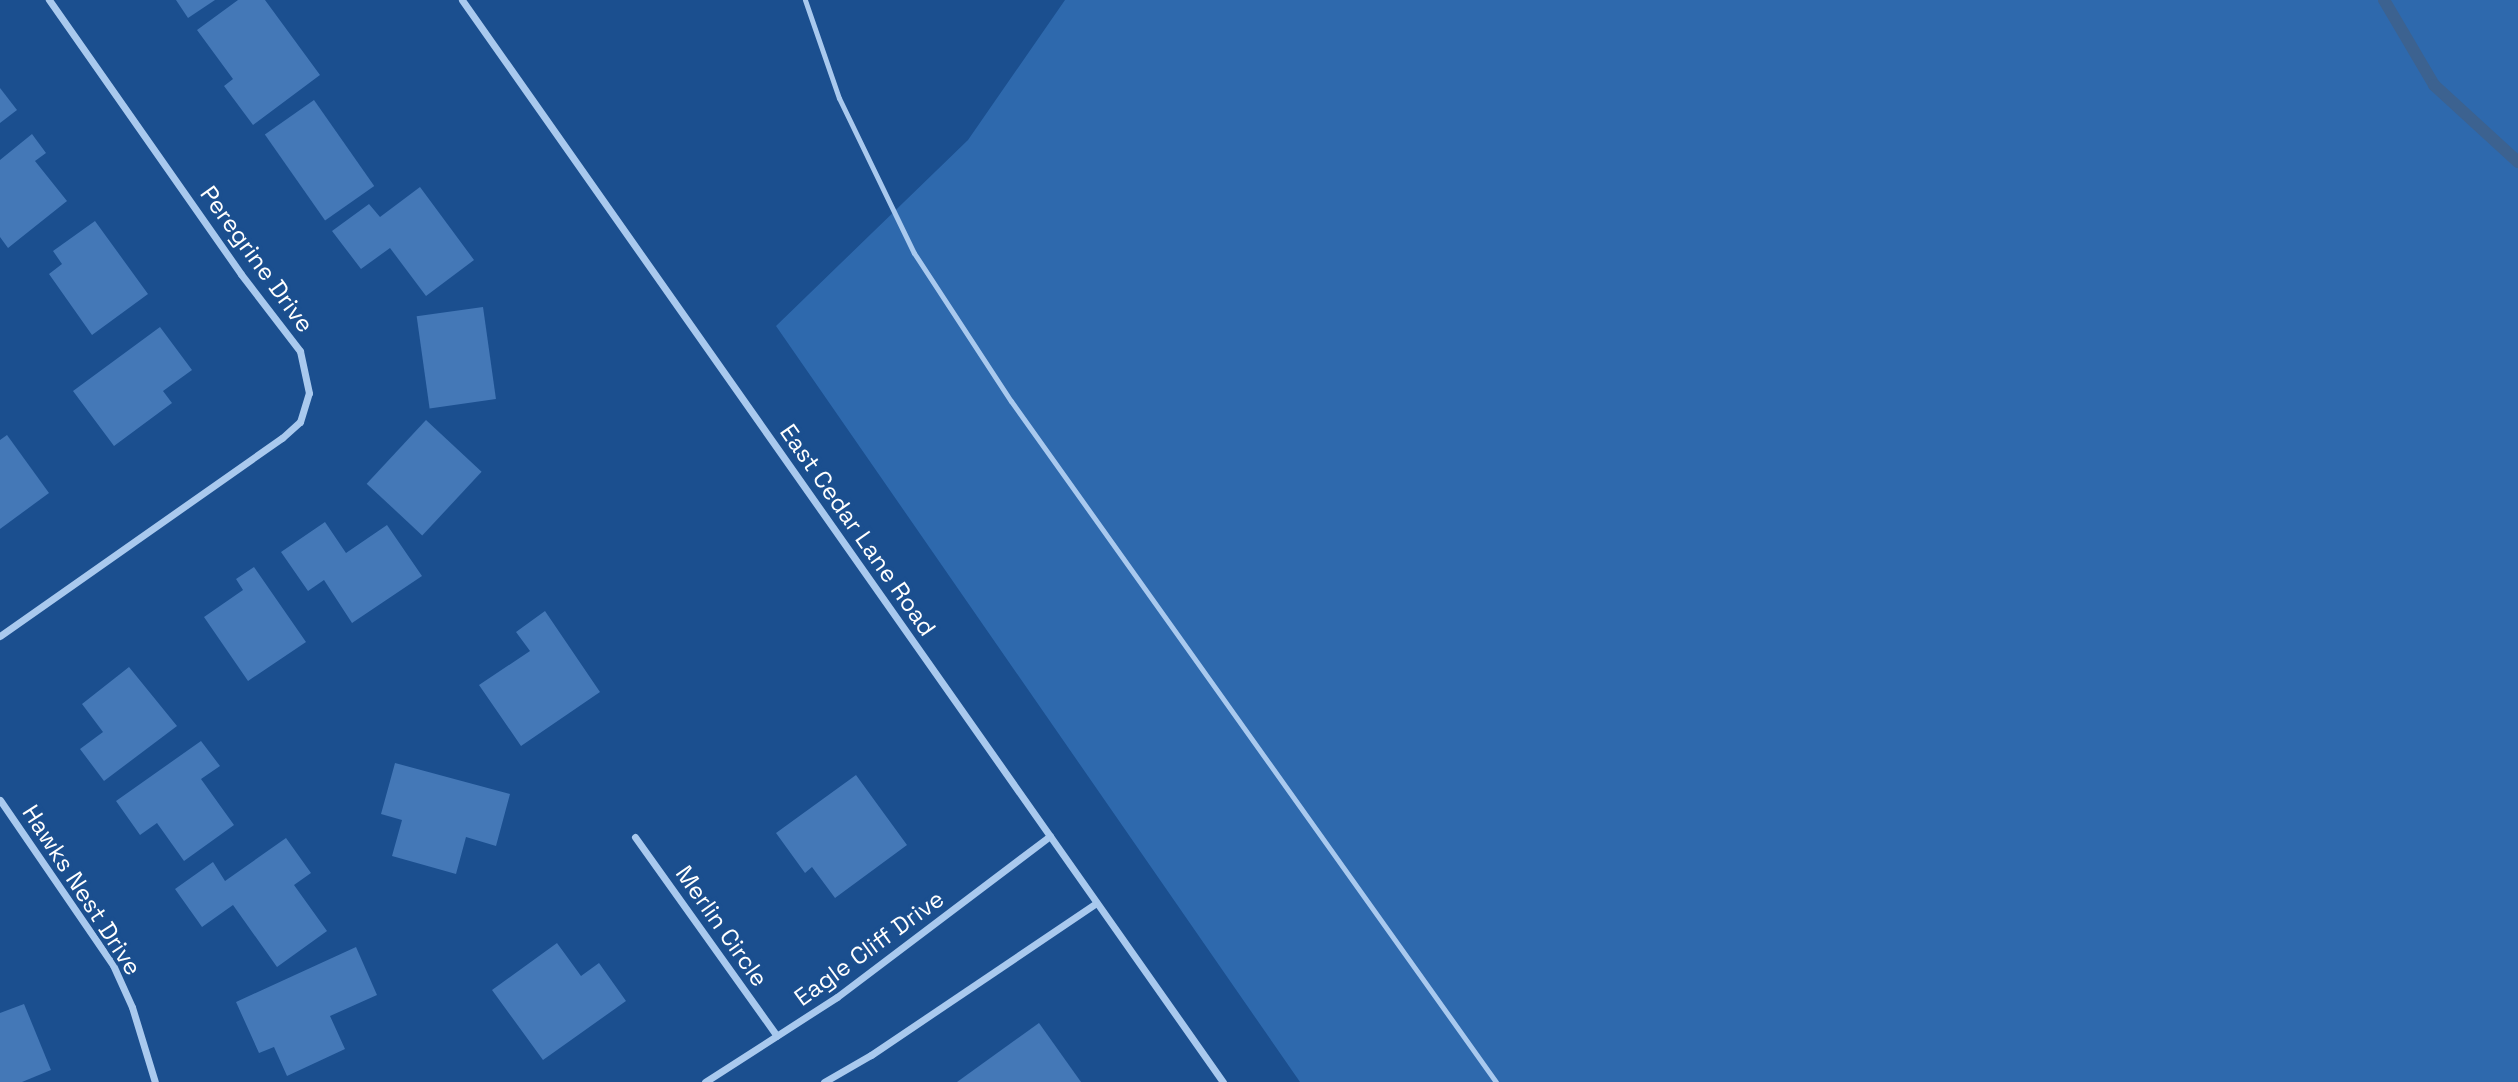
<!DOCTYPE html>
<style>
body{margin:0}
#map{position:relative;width:2518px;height:1082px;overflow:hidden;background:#1b4f8f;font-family:"Space Grotesk",sans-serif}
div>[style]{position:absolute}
.green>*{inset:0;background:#2e69ad}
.stream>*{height:12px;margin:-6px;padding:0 6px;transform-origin:6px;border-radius:6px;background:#3c6290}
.building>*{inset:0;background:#4478b7;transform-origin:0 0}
.service>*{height:5px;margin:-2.5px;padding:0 2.5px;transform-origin:2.5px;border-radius:2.5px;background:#a9c9ee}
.minor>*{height:7px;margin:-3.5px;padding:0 3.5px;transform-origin:3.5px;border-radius:3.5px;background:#a9c9ee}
span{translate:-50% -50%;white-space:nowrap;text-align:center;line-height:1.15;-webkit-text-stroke:7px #1b4f8f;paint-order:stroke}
.street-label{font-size:24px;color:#fff}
</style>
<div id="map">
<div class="green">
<div style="clip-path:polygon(1065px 0,2518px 0,2518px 1082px,1300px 1082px,776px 326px,968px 140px)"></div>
</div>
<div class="stream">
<div style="left:2384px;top:0;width:99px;rotate:59.5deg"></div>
<div style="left:2434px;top:85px;width:114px;rotate:42.5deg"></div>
</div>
<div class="building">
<div style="clip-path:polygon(176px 0,215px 0,188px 18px)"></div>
<div style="clip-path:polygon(238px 0,265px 0,320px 75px,253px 125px,224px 86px,233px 79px,197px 30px)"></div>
<div style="clip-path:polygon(0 88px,17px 110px,0 123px)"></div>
<div style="left:314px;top:100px;width:105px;height:60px;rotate:55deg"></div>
<div style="clip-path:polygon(32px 134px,46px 153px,35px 161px,67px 201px,8px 248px,0 237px,0 160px)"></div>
<div style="clip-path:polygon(420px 187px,474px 260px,426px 296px,390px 248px,361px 269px,332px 231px,369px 204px,380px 217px)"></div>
<div style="clip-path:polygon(95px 221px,148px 294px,92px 335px,49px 274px,62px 264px,53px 251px)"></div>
<div style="left:483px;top:307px;width:93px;height:67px;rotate:82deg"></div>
<div style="clip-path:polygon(160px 327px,192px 370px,163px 391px,172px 403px,114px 446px,73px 391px)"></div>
<div style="left:426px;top:420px;width:76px;height:87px;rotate:43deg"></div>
<div style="clip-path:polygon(7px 435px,49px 493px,0 529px,0 440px)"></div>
<div style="clip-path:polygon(325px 522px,346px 553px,387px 525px,422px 576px,352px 623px,324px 580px,308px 591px,281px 552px)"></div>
<div style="clip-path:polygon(254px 567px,306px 642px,248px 681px,204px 617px,243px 590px,236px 579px)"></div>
<div style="clip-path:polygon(545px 611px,600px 692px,521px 746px,479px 685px,530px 651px,516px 632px)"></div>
<div style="clip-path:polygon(129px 667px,177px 726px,104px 781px,80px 749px,103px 732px,82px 704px)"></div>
<div style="clip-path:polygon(201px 741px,220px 766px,201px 779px,234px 825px,184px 861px,157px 823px,140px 835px,116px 801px)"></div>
<div style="clip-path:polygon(395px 763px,510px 794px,496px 846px,466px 837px,456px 874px,392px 856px,402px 820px,381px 814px)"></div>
<div style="clip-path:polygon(856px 775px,907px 845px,835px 898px,812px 867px,805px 873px,776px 833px)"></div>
<div style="clip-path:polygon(286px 838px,311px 873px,294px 885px,327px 931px,277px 967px,233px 905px,202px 927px,175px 889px,213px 862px,225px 881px)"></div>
<div style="clip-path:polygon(557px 943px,581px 976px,599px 963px,626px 1001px,543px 1060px,492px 990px)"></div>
<div style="clip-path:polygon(356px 947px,377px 995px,330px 1016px,345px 1049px,287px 1076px,274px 1047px,259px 1053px,236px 1002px)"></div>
<div style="clip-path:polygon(24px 1004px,51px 1070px,22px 1082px,0 1082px,0 1013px)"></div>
<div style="clip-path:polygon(1039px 1023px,1081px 1082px,957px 1082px)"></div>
</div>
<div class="service">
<div style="left:805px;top:0;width:104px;rotate:70.9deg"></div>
<div style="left:839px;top:98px;width:172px;rotate:64.2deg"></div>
<div style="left:914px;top:253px;width:177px;rotate:56.8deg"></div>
<div style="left:1011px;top:401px;width:836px;rotate:54.54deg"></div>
</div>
<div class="minor">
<div style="left:462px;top:0;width:1323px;rotate:54.88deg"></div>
<div style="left:0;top:636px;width:345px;rotate:-35.1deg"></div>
<div style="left:282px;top:438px;width:24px;rotate:-42deg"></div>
<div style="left:300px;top:422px;width:30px;rotate:-73deg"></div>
<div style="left:309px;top:393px;width:43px;rotate:-102.1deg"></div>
<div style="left:300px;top:351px;width:97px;rotate:-127.5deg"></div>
<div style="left:241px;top:274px;width:335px;rotate:-125deg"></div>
<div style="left:0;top:800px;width:200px;rotate:55.6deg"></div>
<div style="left:113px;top:965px;width:46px;rotate:65.7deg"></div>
<div style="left:132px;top:1007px;width:78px;rotate:73deg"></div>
<div style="left:635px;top:837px;width:244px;rotate:54.5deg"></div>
<div style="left:705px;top:1082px;width:157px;rotate:-32.8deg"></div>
<div style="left:837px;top:997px;width:267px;rotate:-37.1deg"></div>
<div style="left:824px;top:1082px;width:54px;rotate:-29.9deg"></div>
<div style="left:871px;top:1055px;width:272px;rotate:-34deg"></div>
</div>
<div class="street-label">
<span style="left:257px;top:259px;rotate:54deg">Peregrine Drive</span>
<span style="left:858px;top:530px;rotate:55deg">East Cedar Lane Road</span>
<span style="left:82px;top:890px;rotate:57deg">Hawks Nest Drive</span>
<span style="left:722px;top:926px;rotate:55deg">Merlin Circle</span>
<span style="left:869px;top:948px;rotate:-36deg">Eagle Cliff Drive</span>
</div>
</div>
